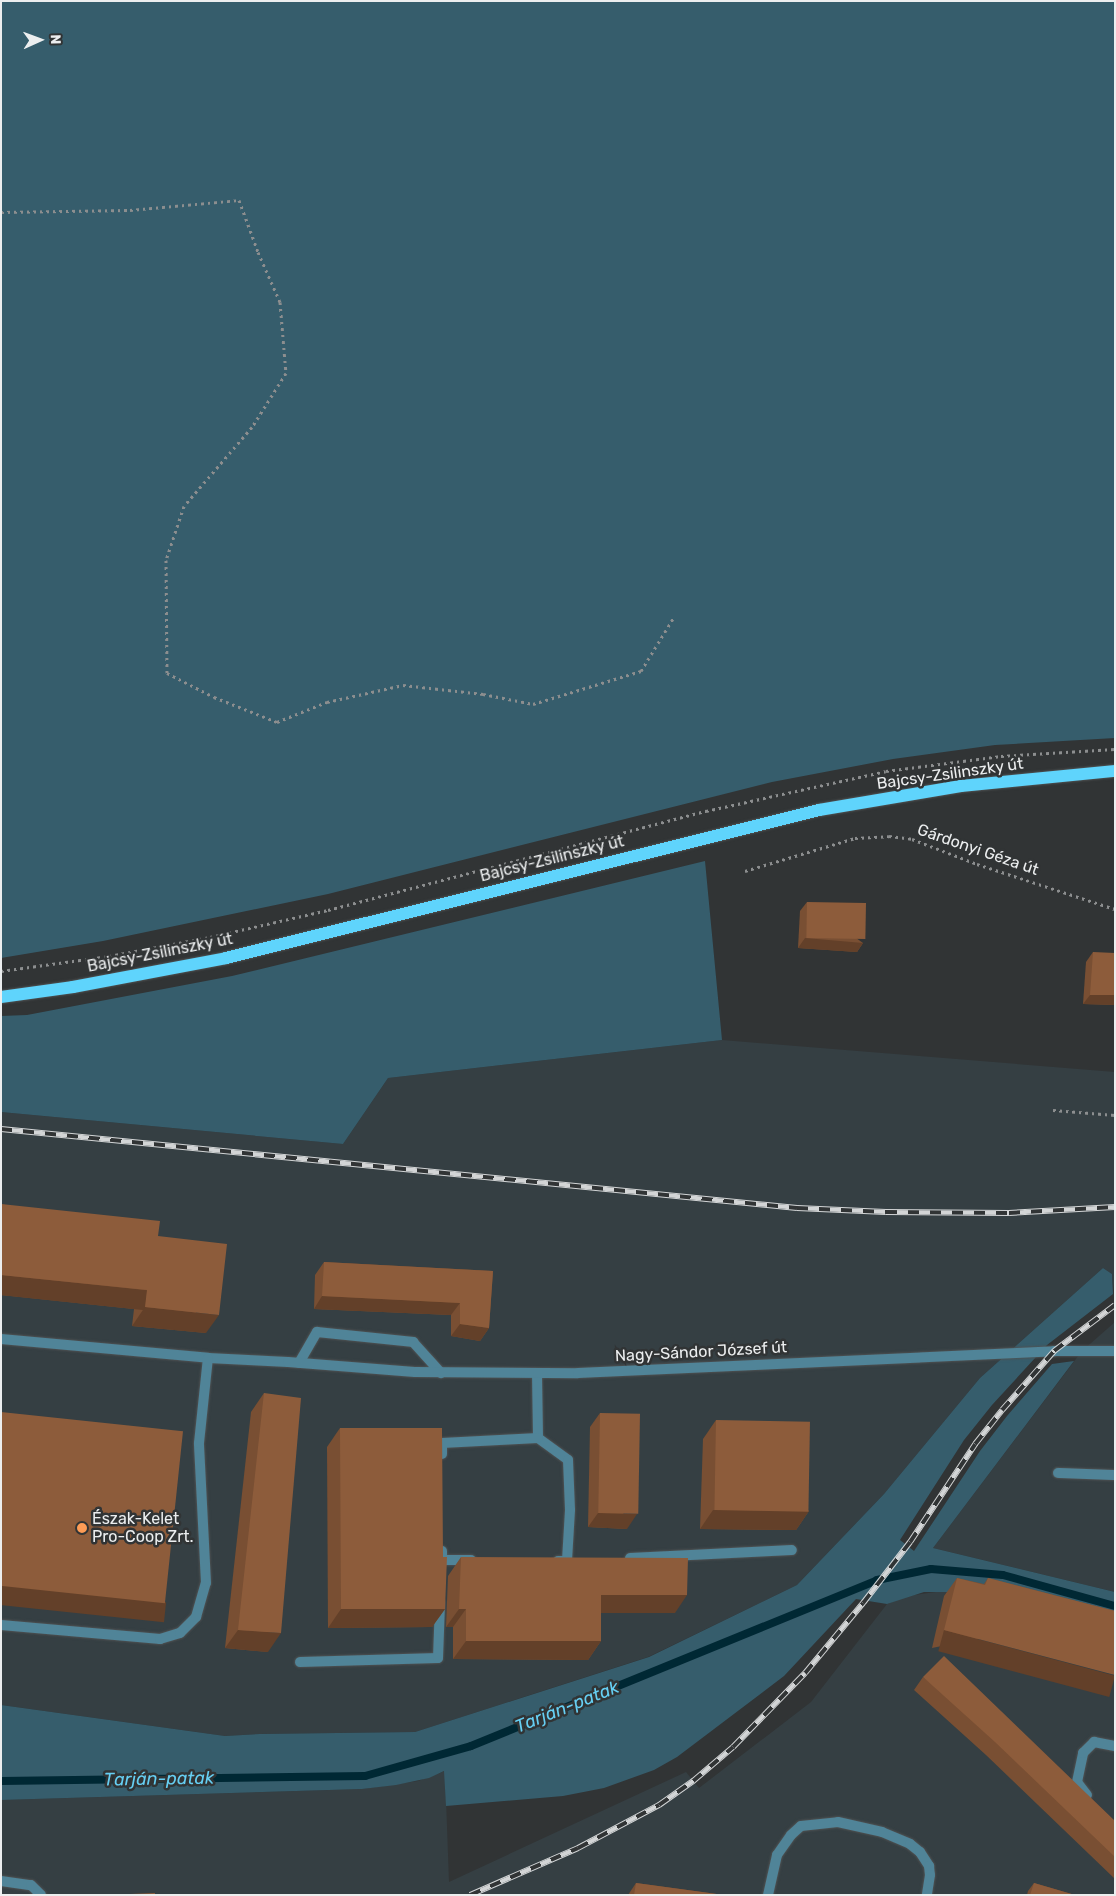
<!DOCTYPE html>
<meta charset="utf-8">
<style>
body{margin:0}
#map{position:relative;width:1116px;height:1896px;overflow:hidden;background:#313435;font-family:Rubik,sans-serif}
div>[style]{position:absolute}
.built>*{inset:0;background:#353f43}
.green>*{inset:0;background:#365d6c}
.stream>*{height:8px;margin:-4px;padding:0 4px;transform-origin:4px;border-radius:4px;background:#002834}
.path>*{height:3px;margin-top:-1.5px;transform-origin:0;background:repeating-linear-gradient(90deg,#8c8e8f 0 2.5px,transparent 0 6.5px)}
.roads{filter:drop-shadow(0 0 1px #4f5253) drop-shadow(0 0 1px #4f5253)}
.lane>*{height:10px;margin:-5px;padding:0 5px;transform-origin:5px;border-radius:5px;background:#508498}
.street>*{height:10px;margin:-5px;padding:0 5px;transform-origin:5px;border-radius:5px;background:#508498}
.primary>*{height:12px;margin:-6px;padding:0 6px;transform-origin:6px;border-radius:6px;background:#5fd4fc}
.rail>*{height:5.5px;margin-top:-2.75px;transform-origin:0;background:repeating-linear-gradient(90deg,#313435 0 11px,#d3d5d6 0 22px);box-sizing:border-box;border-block:1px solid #d3d5d6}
.wall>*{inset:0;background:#794f33}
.shaded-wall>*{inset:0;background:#634029;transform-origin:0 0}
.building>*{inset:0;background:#8d5c3b;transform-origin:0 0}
.dots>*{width:14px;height:14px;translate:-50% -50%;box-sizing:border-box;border:2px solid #313435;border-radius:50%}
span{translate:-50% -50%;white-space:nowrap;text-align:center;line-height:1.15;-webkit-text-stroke:5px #313435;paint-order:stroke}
.street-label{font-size:16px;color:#eceeef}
.poi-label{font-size:16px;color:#eceeef}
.left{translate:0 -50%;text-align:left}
.water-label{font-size:18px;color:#66cff3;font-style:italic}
.frame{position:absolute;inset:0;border:2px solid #eceeef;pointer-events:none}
.north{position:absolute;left:15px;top:15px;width:50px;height:50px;-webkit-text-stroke:4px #313435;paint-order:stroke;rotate:88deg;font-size:14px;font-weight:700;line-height:20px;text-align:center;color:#eceeef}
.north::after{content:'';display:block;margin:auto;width:18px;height:22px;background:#eceeef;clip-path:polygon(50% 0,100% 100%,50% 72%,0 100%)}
</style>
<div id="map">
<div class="built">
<div style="clip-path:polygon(722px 1040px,1115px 1072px,1115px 1301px,1112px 1274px,1103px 1268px,980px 1378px,884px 1494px,797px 1585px,648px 1657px,415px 1732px,260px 1734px,225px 1736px,1px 1705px,1px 1112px,343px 1144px,388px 1078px)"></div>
<div style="clip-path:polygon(1115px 1322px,1115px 1592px,933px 1548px,1082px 1351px)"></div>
<div style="clip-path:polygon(943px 1591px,961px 1592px,1115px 1632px,1115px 1895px,1px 1895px,1px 1800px,362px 1789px,418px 1781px,445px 1771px,449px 1882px,686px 1772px,699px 1788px,811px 1702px,887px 1604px,907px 1596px)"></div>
</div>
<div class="green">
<div style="clip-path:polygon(1px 1px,1115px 1px,1115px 738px,995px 745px,893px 759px,772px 782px,328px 894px,103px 941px,1px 958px)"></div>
<div style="clip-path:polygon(705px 861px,722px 1040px,388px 1078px,343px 1144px,1px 1112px,1px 1016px,27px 1015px,232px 976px)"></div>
<div style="clip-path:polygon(1103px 1268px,1112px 1274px,1113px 1294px,1047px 1345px,992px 1405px,964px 1440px,900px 1540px,914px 1551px,980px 1451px,1007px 1416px,1052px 1364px,1074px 1361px,933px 1548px,1115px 1592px,1115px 1632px,961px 1592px,924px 1592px,887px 1604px,856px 1599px,784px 1676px,677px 1757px,654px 1770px,604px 1788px,563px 1796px,446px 1806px,444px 1771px,429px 1778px,396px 1785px,362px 1789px,1px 1800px,1px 1705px,225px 1736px,260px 1734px,415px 1732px,649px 1657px,797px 1585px,884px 1494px,980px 1378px)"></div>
</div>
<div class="stream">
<div style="left:1px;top:1781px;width:364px;rotate:-0.8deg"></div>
<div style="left:365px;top:1776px;width:110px;rotate:-15.8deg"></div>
<div style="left:471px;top:1746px;width:439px;rotate:-22.2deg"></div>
<div style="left:877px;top:1580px;width:55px;rotate:-11.5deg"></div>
<div style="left:931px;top:1569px;width:72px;rotate:4.8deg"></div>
<div style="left:1003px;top:1575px;width:116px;rotate:15.5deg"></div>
</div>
<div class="path">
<div style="left:1px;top:212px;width:129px;rotate:-0.9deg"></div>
<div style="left:130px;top:210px;width:109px;rotate:-5.2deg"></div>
<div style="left:239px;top:200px;width:55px;rotate:69.9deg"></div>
<div style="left:258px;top:252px;width:55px;rotate:66.3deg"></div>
<div style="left:280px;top:302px;width:71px;rotate:85.2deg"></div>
<div style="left:286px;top:373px;width:64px;rotate:122.2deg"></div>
<div style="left:252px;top:427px;width:104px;rotate:130.7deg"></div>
<div style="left:184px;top:506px;width:57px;rotate:108.4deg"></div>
<div style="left:166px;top:560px;width:113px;rotate:89.5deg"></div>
<div style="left:167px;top:673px;width:53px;rotate:27.1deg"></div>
<div style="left:214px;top:697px;width:68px;rotate:21.6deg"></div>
<div style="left:277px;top:722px;width:54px;rotate:-21.8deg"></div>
<div style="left:327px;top:702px;width:78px;rotate:-12.6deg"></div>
<div style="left:403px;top:685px;width:81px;rotate:6.4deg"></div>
<div style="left:483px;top:694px;width:51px;rotate:11.3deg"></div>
<div style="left:533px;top:704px;width:113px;rotate:-17deg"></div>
<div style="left:641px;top:671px;width:63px;rotate:-58.6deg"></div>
<div style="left:745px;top:871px;width:115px;rotate:-16.7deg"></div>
<div style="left:855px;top:838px;width:34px;rotate:-3deg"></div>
<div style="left:889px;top:836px;width:23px;rotate:7deg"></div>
<div style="left:912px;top:839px;width:70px;rotate:21deg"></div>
<div style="left:977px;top:864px;width:145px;rotate:18.1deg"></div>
<div style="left:1px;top:971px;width:109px;rotate:-7.9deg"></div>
<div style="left:109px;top:956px;width:103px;rotate:-10.7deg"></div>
<div style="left:210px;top:937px;width:121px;rotate:-12.9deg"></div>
<div style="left:328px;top:910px;width:391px;rotate:-14.7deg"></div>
<div style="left:706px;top:811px;width:184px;rotate:-12.5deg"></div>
<div style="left:886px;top:771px;width:116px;rotate:-7.4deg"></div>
<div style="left:1001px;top:756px;width:114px;rotate:-3.5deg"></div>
<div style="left:1053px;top:1110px;width:62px;rotate:4.6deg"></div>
</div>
<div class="roads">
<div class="lane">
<div style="left:1px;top:1339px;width:208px;rotate:5.2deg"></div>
<div style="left:208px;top:1358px;width:80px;rotate:2.9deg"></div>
<div style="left:299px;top:1363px;width:36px;rotate:-60deg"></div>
<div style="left:317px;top:1332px;width:97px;rotate:5.9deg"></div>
<div style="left:413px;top:1342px;width:42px;rotate:47.9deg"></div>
<div style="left:537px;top:1373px;width:65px;rotate:89.1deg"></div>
<div style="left:538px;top:1438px;width:37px;rotate:36deg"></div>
<div style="left:568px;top:1460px;width:50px;rotate:87.7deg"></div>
<div style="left:570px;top:1510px;width:51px;rotate:93.4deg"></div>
<div style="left:567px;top:1561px;width:9px;rotate:180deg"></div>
<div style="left:442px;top:1454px;width:11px;rotate:-90deg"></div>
<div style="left:442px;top:1443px;width:96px;rotate:-3deg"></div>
<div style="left:1058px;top:1473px;width:57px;rotate:2deg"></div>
<div style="left:442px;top:1551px;width:9px;rotate:90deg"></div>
<div style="left:442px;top:1560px;width:29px"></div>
<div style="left:630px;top:1558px;width:162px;rotate:-2.8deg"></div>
<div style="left:1px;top:1625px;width:160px;rotate:5deg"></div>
<div style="left:160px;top:1639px;width:21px;rotate:-17deg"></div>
<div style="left:180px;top:1633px;width:23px;rotate:-45deg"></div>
<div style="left:196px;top:1617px;width:35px;rotate:-74deg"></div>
<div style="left:206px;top:1583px;width:140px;rotate:-92.9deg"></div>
<div style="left:199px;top:1443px;width:85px;rotate:-84deg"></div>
<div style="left:300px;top:1662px;width:138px;rotate:-1.7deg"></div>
<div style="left:438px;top:1658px;width:55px;rotate:-87.9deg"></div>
<div style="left:1087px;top:1795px;width:16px;rotate:-128deg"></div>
<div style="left:1077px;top:1782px;width:30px;rotate:-78deg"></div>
<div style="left:1083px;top:1753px;width:16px;rotate:-45deg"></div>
<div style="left:1094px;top:1742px;width:21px;rotate:11deg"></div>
<div style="left:1px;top:1881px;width:30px;rotate:8deg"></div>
<div style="left:31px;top:1885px;width:14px;rotate:45deg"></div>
<div style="left:768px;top:1895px;width:41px;rotate:-77.3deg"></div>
<div style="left:777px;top:1855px;width:24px;rotate:-55deg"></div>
<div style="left:791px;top:1835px;width:13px;rotate:-42deg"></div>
<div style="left:801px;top:1826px;width:37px;rotate:-6deg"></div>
<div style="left:838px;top:1822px;width:45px;rotate:12.8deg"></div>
<div style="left:882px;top:1832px;width:30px;rotate:23deg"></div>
<div style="left:910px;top:1844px;width:13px;rotate:39deg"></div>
<div style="left:920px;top:1852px;width:17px;rotate:57deg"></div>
<div style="left:929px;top:1866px;width:9px;rotate:84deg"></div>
<div style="left:930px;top:1875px;width:20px;rotate:99deg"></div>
</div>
<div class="street">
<div style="left:288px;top:1362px;width:127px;rotate:4.5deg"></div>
<div style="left:415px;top:1372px;width:163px;rotate:0.4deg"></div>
<div style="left:578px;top:1373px;width:477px;rotate:-2.6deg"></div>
<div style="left:1054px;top:1351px;width:61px"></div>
</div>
<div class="primary">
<div style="left:1px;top:997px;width:73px;rotate:-7.9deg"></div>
<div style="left:73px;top:987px;width:156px;rotate:-10.7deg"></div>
<div style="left:226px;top:958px;width:611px;rotate:-14.01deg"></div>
<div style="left:819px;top:810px;width:144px;rotate:-9.6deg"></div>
<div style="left:961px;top:786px;width:155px;rotate:-5.6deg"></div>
</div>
</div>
<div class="rail">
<div style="left:1px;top:1129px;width:800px;rotate:5.67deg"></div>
<div style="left:797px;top:1208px;width:89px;rotate:2.6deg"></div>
<div style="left:886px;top:1212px;width:123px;rotate:0.5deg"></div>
<div style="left:1009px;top:1213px;width:106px;rotate:-3.2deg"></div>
<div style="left:470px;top:1895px;width:118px;rotate:-23.5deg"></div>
<div style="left:578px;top:1848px;width:92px;rotate:-28deg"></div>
<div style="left:659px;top:1805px;width:42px;rotate:-35.2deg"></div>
<div style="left:693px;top:1781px;width:52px;rotate:-40.4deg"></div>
<div style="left:733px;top:1747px;width:103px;rotate:-45.8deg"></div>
<div style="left:805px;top:1673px;width:91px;rotate:-50.4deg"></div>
<div style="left:863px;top:1603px;width:77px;rotate:-52.4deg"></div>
<div style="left:910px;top:1542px;width:118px;rotate:-56.4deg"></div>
<div style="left:975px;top:1444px;width:43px;rotate:-51.5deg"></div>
<div style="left:1002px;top:1410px;width:79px;rotate:-48.6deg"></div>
<div style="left:1054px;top:1351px;width:76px;rotate:-37deg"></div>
</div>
<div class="wall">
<div style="clip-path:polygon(807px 902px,863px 943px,857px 952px,798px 948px,800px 911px)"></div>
<div style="clip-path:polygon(1093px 952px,1115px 1005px,1083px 1004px,1086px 962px)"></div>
<div style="clip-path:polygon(1px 1204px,158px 1236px,206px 1333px,132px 1326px,134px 1309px,1px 1295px)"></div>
<div style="clip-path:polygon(324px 1262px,493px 1271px,489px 1328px,480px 1341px,451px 1336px,451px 1315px,314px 1309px,315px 1275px)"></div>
<div style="clip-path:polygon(264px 1393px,268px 1652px,225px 1648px,251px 1412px)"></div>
<div style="clip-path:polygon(600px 1413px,627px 1529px,588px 1527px,590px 1427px)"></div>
<div style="clip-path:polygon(716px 1420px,809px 1511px,796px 1530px,700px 1529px,703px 1439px)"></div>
<div style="clip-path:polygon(340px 1428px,443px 1557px,445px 1609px,432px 1627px,328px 1628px,327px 1447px)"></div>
<div style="clip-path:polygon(461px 1557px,675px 1613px,601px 1613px,601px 1641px,588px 1660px,453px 1659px,453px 1627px,446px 1627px,448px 1576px)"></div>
<div style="clip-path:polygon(957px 1578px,984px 1584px,988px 1578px,1115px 1611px,932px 1648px,944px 1596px)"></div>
<div style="clip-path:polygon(923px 1677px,1115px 1821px,1115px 1879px,986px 1755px,914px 1690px)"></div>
<div style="clip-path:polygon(636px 1883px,724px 1895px,628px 1895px)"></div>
<div style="clip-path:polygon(1034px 1883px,1075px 1895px,1027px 1895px,1028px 1891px)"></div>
</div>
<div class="shaded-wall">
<div style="clip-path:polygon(805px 938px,863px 943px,857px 952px,798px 948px)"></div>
<div style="clip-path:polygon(1090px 995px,1115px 995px,1115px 1005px,1083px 1004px)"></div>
<div style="left:1px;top:1275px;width:147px;height:20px;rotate:6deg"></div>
<div style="clip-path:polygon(322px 1296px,460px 1303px,451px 1315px,314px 1309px)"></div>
<div style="clip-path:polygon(145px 1307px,219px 1315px,206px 1333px,132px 1326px)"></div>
<div style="clip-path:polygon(460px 1324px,489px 1328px,480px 1341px,451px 1336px)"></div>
<div style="clip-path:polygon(713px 1510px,809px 1511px,796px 1530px,700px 1529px)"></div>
<div style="clip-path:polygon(598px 1513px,637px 1514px,627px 1529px,588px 1527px)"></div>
<div style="left:1px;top:1585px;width:166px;height:20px;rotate:6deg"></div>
<div style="clip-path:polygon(601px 1595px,687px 1595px,675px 1613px,588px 1613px)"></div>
<div style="clip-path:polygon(341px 1609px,445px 1609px,432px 1627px,328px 1628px)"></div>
<div style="clip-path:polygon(459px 1609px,466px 1609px,453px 1627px,446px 1627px)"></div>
<div style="clip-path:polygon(238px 1630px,281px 1633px,268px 1652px,225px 1648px)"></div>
<div style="left:944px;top:1630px;width:177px;height:22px;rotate:15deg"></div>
<div style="clip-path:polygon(466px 1641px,601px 1641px,588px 1660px,453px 1659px)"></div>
</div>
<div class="building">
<div style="left:807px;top:902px;width:59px;height:36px;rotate:1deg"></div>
<div style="clip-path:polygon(1093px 952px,1115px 953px,1115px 995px,1090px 995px)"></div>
<div style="clip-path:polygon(1px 1204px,160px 1221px,158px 1236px,227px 1244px,219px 1315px,145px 1307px,147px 1290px,1px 1275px)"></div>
<div style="clip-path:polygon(324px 1262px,493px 1271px,489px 1328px,460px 1324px,460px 1303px,322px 1296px)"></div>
<div style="clip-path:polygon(264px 1393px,301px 1398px,281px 1633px,238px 1630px)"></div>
<div style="left:1px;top:1412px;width:183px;height:173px;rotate:6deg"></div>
<div style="left:600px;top:1413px;width:40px;height:100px;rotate:1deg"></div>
<div style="left:716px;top:1420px;width:94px;height:90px;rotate:1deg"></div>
<div style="clip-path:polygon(340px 1428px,442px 1428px,443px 1557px,447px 1557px,445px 1609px,341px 1609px)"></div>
<div style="clip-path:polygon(461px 1557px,688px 1558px,687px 1595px,601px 1595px,601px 1641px,466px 1641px,466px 1609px,459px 1609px)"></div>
<div style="clip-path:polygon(957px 1578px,985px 1585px,988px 1578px,1115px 1611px,1115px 1675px,944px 1630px)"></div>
<div style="clip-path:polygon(944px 1656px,1115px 1821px,1115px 1857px,995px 1742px,923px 1677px)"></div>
<div style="clip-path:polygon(636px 1883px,724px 1895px,634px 1895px)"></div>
<div style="clip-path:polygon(1034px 1883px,1075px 1895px,1030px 1895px)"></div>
<div style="clip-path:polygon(155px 1893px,155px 1895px,106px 1895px)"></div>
</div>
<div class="dots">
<div style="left:82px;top:1528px;background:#fd9c56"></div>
</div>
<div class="street-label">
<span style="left:950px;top:774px;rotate:-8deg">Bajcsy-Zsilinszky út</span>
<span style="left:978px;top:850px;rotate:19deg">Gárdonyi Géza út</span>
<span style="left:552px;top:859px;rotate:-14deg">Bajcsy-Zsilinszky út</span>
<span style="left:160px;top:953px;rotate:-11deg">Bajcsy-Zsilinszky út</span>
<span style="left:701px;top:1352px;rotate:-3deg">Nagy-Sándor József út</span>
</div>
<div class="poi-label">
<span class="left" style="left:92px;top:1528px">Észak-Kelet<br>Pro-Coop Zrt.</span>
</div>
<div class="water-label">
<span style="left:567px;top:1707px;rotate:-22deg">Tarján-patak</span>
<span style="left:159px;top:1779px;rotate:-1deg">Tarján-patak</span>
</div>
<div class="frame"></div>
<div class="north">N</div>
</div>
